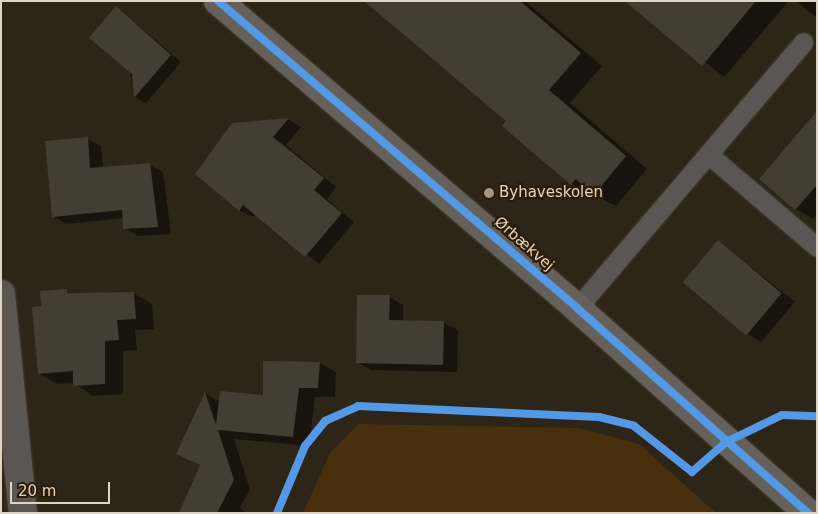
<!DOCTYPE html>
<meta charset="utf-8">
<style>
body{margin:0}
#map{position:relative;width:818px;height:514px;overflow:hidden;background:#2d2518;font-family:"DejaVu Sans",sans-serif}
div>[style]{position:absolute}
.green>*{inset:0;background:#48300e}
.shadow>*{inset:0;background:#0007}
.building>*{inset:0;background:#443d33;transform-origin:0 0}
.roads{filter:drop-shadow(0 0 1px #484036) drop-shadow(0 0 1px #484036)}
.lane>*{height:19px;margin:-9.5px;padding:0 9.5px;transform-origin:9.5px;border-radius:9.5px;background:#5a5651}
.street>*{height:28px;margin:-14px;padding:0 14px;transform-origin:14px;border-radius:14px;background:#5a5651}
.secondary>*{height:28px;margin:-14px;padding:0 14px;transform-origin:14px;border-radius:14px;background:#65605a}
.cycleway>*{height:8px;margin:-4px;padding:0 4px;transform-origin:4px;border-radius:4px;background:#5399e6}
.dots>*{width:14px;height:14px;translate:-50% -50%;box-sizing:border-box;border:2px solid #2c1c05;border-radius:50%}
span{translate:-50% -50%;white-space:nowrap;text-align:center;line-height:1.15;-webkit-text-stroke:4.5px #2c1c05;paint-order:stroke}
.poi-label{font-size:15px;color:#e0d4c7}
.left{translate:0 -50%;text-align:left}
.street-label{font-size:15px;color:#e0d4c7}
.frame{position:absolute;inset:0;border:2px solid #e0d4c7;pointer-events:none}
.scale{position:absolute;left:10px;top:482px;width:100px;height:22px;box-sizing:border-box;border:2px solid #e0d4c7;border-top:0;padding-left:6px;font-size:15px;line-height:18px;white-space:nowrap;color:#e0d4c7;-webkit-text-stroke:4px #2c1c05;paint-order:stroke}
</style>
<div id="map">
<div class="green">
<div style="clip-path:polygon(358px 424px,579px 428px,639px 444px,716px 513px,303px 513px,330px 453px)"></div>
</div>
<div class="shadow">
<div style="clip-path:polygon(366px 1px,525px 1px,602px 66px,570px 103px,647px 169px,616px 206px,572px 184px,504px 126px,508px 121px)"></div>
<div style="clip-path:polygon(627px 1px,789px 1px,724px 77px)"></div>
<div style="clip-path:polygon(796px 1px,817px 1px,817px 18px)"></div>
<div style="clip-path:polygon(117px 7px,181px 62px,146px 103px,135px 97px)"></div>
<div style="clip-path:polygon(817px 111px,817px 215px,813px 219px,796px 209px)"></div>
<div style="clip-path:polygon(288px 119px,301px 127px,286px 145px,336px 187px,327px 199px,354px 222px,319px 264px,255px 214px,253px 217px,239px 210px,233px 125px)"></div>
<div style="clip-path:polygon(87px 138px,101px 146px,103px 168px,149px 165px,163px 172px,171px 234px,138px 236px,124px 228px,124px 218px,66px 224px,53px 216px)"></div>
<div style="clip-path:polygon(718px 241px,795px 302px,761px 342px,747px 334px)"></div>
<div style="clip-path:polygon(41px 292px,133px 293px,152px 304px,154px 329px,135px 330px,137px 350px,123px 351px,123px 394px,93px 396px,74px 383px,58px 384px,39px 374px)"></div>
<div style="clip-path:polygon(390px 297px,403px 305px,403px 321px,444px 323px,458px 330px,457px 372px,371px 370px,357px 362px)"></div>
<div style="clip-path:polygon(320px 363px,336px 372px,335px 397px,315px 397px,309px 446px,234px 439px,250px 490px,240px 507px,245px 513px,182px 513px,201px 466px,178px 453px,206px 394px,220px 402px,264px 397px)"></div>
</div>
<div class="building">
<div style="clip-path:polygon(364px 1px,520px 1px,581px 53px,549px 90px,626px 156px,594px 195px,576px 179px,571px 185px,502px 126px,506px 121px)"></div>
<div style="clip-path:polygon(625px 1px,756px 1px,702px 66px)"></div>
<div style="clip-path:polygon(116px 6px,171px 55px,134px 98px,132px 74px,89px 38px)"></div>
<div style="clip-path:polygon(817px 111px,817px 185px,795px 210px,759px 179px)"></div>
<div style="clip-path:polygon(289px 118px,273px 137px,324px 178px,314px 190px,342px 213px,305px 257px,243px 205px,239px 211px,195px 174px,232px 123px)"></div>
<div style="clip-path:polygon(88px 137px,90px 168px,150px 163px,158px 227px,123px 229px,122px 210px,52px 217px,45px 141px)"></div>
<div style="left:718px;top:240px;width:83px;height:55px;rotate:40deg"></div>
<div style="clip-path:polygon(67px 289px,67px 293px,134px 292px,136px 319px,117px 320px,119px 340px,105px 341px,105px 384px,73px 386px,73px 371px,38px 374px,32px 307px,41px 306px,40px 291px)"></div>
<div style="clip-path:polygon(357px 295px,390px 295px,389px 320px,444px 321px,443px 365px,356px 363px)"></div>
<div style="clip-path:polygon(263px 361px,320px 362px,318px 388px,299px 388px,293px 437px,218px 430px,234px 480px,217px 513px,179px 513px,200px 465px,176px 454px,205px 392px,216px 425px,220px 391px,263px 395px)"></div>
</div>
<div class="roads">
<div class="lane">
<div style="left:708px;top:154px;width:143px;rotate:40.5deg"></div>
<div style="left:577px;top:308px;width:349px;rotate:-49.6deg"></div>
</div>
<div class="street">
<div style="left:1px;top:294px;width:220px;rotate:84.3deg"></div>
</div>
<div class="secondary">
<div style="left:218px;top:1px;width:472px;rotate:40.5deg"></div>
<div style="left:577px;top:308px;width:309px;rotate:41.6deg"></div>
</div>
</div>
<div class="cycleway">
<div style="left:218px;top:1px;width:472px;rotate:40.5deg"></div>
<div style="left:577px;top:308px;width:309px;rotate:41.6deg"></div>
<div style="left:277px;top:513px;width:73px;rotate:-67.3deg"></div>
<div style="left:305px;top:446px;width:32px;rotate:-51deg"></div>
<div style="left:325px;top:421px;width:36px;rotate:-24deg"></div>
<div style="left:358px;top:406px;width:241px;rotate:2.6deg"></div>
<div style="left:599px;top:417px;width:36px;rotate:14deg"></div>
<div style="left:634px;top:426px;width:74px;rotate:38.4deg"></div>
<div style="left:692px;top:472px;width:45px;rotate:-41.4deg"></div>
<div style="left:726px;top:442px;width:62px;rotate:-25.7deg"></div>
<div style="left:782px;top:415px;width:35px;rotate:2deg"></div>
</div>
<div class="dots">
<div style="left:489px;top:193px;background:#a1978a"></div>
</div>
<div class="poi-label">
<span class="left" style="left:499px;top:193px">Byhaveskolen</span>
</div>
<div class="street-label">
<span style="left:524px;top:244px;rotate:41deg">Ørbækvej</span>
</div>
<div class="frame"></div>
<div class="scale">20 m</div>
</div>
